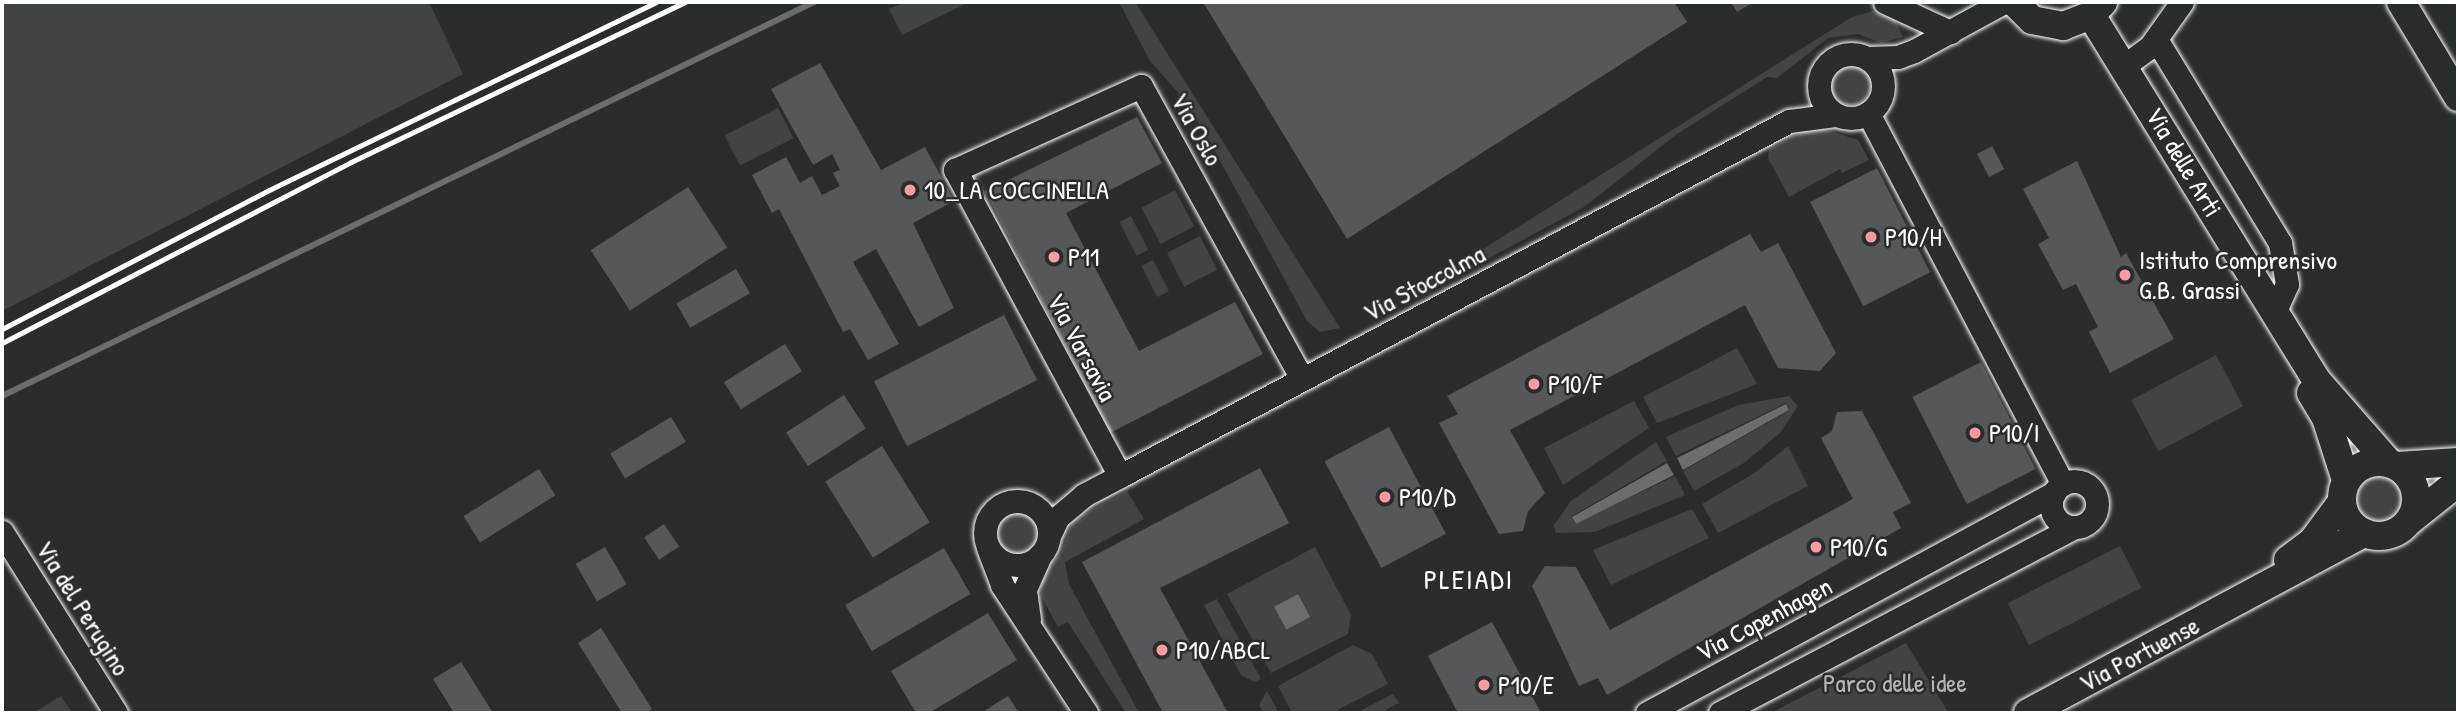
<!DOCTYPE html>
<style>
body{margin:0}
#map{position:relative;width:2460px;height:715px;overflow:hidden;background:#2a2d2e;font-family:"Patrick Hand",sans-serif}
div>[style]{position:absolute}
.green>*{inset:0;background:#414445;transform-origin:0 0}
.round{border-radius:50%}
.water>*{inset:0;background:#6a6c6d;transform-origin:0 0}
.stream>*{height:6px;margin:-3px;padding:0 3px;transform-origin:3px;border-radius:3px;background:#6a6c6d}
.building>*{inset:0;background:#555758;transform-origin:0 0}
.roads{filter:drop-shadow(0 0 2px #fff) drop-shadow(0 0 2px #fff)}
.minor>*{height:23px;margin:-11.5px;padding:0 11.5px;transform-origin:11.5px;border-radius:11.5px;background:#2a2d2e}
.minor>.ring{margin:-11.5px;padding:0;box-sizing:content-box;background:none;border:23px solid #2a2d2e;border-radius:50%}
.tertiary>*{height:28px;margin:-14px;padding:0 14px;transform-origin:14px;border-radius:14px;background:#2a2d2e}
.tertiary>.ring{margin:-14px;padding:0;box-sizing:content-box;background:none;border:28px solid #2a2d2e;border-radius:50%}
.rail>*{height:5px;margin:-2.5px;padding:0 2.5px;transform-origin:2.5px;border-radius:2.5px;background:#fff}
.dots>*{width:19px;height:19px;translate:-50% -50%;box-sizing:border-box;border:4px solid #2a2d2e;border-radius:50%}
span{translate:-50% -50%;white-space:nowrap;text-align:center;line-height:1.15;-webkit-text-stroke:5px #2a2d2e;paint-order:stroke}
.street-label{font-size:26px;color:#fff}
.poi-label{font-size:26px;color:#fff}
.left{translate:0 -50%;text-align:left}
.park-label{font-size:26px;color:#b3b4b5}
.neighbourhood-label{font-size:28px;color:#fff;letter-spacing:2px}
.frame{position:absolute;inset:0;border:4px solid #fff;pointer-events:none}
</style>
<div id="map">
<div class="green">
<div style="clip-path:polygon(2px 2px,429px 2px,463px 74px,2px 311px)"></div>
<div style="clip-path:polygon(904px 2px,969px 2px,902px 35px,889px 9px)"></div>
<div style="clip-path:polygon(1119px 2px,1135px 2px,1340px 328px,1320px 332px,1307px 321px,1211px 144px,1183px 98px,1150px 61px)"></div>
<div style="clip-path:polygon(1877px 10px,1894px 18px,1903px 37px,1881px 43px,1858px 34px,1828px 38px,1777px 78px,1767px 77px,1677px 134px,1584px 207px,1437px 286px,1429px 283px,1852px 17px)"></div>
<div class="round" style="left:1829px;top:63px;width:42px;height:42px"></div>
<div style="left:778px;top:108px;width:34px;height:60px;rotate:63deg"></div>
<div style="clip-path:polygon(1811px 125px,1858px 140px,1869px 160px,1842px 173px,1840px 169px,1789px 197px,1768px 158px,1769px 150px)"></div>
<div style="left:1175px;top:190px;width:41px;height:38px;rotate:62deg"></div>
<div style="left:1131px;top:216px;width:38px;height:13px;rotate:63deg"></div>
<div style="left:1200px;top:236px;width:38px;height:37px;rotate:63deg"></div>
<div style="left:1153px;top:260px;width:35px;height:13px;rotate:63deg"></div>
<div style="clip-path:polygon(1737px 348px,1757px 384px,1657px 423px,1643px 397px)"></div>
<div style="left:2216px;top:355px;width:58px;height:96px;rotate:62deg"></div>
<div style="clip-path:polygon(1789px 396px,1798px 406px,1781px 432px,1744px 463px,1694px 491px,1683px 471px,1790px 410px,1786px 403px,1676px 456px,1666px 437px,1738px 405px)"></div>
<div style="clip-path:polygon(1634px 401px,1649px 428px,1563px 485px,1544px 448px)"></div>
<div style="clip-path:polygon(1656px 442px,1667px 461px,1572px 516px,1575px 524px,1675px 476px,1685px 495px,1595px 532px,1556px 533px,1554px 525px,1571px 501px)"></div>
<div style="clip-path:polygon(1788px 446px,1808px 486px,1718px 533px,1702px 504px,1756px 472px)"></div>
<div class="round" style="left:2353px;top:472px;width:54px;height:54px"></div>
<div style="clip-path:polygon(1127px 491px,1144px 519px,1065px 562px,1069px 584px,1139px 713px,1126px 713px,1068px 622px,1058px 627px,1041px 596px,1041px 578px,1061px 553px,1073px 520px)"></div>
<div style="clip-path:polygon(1692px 509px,1709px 538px,1611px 585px,1593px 550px)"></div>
<div class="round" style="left:996px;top:512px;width:42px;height:42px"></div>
<div style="left:2120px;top:546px;width:47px;height:126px;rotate:63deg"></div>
<div style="clip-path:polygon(1315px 547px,1351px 615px,1348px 634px,1271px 673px,1227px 594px)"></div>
<div style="clip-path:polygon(1217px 599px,1261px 679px,1254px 682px,1241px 675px,1204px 605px)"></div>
<div style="clip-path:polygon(1906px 643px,1948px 712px,1771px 713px)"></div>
<div style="clip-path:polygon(1353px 645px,1372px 654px,1388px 684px,1332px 713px,1292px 713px,1278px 686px)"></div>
<div style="clip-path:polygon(1267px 691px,1279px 713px,1264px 713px,1259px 705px)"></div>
<div style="clip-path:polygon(1393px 694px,1399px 703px,1380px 713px,1356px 713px)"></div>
<div style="clip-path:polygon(61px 696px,72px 713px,33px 713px)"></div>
</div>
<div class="water">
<div style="clip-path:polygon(1786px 404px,1789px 410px,1683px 470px,1677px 458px)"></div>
<div style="clip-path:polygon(1667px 463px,1674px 475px,1576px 524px,1572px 517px)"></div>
<div style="left:1298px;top:594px;width:26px;height:27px;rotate:62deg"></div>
</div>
<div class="stream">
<div style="left:2px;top:396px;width:903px;rotate:-25.88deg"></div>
</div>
<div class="building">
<div style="clip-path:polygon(1203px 2px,1674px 2px,1687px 22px,1347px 239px)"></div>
<div style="clip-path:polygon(1731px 2px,1754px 2px,1737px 12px)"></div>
<div style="clip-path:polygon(820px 63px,881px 170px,925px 147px,954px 201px,913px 223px,954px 308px,919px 327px,876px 249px,853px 262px,899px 344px,868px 360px,850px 329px,843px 332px,779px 209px,772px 213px,752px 175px,786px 157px,800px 183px,812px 176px,822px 195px,840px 186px,833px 173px,840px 170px,832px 154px,813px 165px,771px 89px)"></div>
<div style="clip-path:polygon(1137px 117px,1162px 163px,1066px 213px,1139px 351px,1235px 302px,1263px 354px,1110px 433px,985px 191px)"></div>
<div style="left:1992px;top:146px;width:26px;height:17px;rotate:62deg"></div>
<div style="clip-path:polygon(2077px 161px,2121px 257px,2126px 253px,2174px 339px,2110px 373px,2089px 332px,2098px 327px,2076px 284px,2063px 290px,2038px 244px,2049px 238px,2023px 189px)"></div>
<div style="left:1877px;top:168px;width:117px;height:75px;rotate:63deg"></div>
<div style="left:688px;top:187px;width:72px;height:116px;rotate:57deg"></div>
<div style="clip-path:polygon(1750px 234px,1761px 252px,1778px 243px,1836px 353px,1820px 371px,1778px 368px,1745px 305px,1510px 430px,1545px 493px,1528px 511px,1523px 531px,1499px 534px,1439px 423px,1458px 414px,1447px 396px)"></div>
<div style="left:736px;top:269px;width:28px;height:69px;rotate:60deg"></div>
<div style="left:1004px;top:315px;width:73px;height:146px;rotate:63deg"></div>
<div style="left:785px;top:344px;width:32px;height:72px;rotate:58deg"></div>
<div style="left:1981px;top:362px;width:120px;height:77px;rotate:63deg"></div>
<div style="left:844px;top:395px;width:40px;height:69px;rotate:57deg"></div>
<div style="clip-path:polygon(1862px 411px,1911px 503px,1893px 512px,1901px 528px,1607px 695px,1598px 678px,1579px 686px,1532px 586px,1545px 566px,1576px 567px,1610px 630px,1853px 499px,1821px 438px,1832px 431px,1837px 412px)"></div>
<div style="left:671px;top:417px;width:29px;height:71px;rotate:59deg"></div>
<div style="left:1389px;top:427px;width:121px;height:73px;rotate:62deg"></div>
<div style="left:882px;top:446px;width:90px;height:67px;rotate:58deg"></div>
<div style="clip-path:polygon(1260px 468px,1289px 523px,1160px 588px,1228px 713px,1163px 713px,1082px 562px)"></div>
<div style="left:539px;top:469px;width:31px;height:89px;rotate:58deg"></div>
<div style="left:664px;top:524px;width:27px;height:24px;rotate:56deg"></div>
<div style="left:605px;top:547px;width:43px;height:34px;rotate:60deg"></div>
<div style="left:944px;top:548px;width:53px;height:114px;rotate:60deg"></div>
<div style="clip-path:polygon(988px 613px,1017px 660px,929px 713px,916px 713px,891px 671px)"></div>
<div style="clip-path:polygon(1492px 622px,1541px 713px,1458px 713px,1428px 656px)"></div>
<div style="clip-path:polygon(601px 628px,652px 709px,645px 713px,622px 713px,578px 643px)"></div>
<div style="clip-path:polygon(461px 662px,493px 713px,454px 713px,433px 679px)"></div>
<div style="clip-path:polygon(1008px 696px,1019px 713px,981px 713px)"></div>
</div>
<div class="roads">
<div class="minor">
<div style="left:1885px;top:2px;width:72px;rotate:24.8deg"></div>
<div style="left:2156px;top:39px;width:239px;rotate:58.7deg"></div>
<div style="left:2280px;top:243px;width:42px;rotate:80.3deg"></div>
<div style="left:2287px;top:284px;width:30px;rotate:114deg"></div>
<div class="ring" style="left:1819px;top:54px;width:41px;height:41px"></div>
<div style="left:1867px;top:58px;width:31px;rotate:-2deg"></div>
<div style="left:1898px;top:57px;width:17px;rotate:-21deg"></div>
<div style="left:1914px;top:51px;width:102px;rotate:-28.6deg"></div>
<div style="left:2125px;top:65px;width:31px;rotate:-36deg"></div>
<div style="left:2150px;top:47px;width:55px;rotate:-54.6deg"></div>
<div style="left:1868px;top:113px;width:419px;rotate:62.3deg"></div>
<div style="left:1120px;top:476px;width:348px;rotate:-118.3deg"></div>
<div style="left:955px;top:170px;width:204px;rotate:-24.3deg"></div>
<div style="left:1141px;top:86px;width:334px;rotate:61.2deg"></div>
<div class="ring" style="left:2051px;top:481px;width:23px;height:23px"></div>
<div class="ring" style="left:985px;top:501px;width:41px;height:41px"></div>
<div style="left:2px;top:532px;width:214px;rotate:57.8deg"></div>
<div style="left:1049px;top:536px;width:21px;rotate:-65deg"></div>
<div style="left:1058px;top:517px;width:34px;rotate:-40deg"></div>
<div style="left:1084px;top:495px;width:41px;rotate:-27.8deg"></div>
<div style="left:1120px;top:476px;width:757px;rotate:-27.95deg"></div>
<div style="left:1789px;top:121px;width:46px;rotate:-7.4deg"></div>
<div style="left:988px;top:548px;width:40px;rotate:69deg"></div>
<div style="left:1002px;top:585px;width:153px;rotate:56.7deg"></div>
<div style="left:1029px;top:619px;width:30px;rotate:-98deg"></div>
<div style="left:1025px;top:589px;width:37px;rotate:-66deg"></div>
<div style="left:1647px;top:713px;width:463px;rotate:-28.4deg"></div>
<div style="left:1720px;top:713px;width:398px;rotate:-27.7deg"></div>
</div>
<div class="tertiary">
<div style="left:2014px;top:2px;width:25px;rotate:45deg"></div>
<div style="left:2032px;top:20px;width:32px;rotate:11deg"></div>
<div style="left:2063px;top:26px;width:30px;rotate:-21deg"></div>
<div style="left:2091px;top:15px;width:18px;rotate:-47deg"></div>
<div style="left:2401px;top:2px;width:111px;rotate:59deg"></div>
<div style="left:2091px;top:15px;width:432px;rotate:58.3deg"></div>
<div style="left:2318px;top:382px;width:106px;rotate:48.8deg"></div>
<div style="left:2311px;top:393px;width:29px;rotate:59deg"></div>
<div style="left:2326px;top:418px;width:65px;rotate:72.1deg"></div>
<div class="ring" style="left:2342px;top:462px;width:46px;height:46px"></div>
<div style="left:2397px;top:466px;width:61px;rotate:-3.8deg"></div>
<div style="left:2409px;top:521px;width:63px;rotate:-38.5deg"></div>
<div style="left:2288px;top:560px;width:30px;rotate:-37deg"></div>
<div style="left:2312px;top:542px;width:49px;rotate:-53.4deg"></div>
<div style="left:2028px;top:713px;width:381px;rotate:-28.2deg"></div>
</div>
</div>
<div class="rail">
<div style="left:2px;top:329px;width:301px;rotate:-27.5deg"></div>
<div style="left:269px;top:190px;width:430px;rotate:-25.9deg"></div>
<div style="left:2px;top:343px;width:393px;rotate:-27.4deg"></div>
<div style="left:351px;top:162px;width:370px;rotate:-25.6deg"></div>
</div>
<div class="dots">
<div style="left:910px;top:190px;background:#ff9aa2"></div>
<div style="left:1871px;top:237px;background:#ff9aa2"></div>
<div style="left:1054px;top:257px;background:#ff9aa2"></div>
<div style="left:2125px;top:275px;background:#ff9aa2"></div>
<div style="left:1534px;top:384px;background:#ff9aa2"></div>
<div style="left:1975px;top:433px;background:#ff9aa2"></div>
<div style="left:1385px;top:497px;background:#ff9aa2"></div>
<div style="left:1816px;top:547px;background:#ff9aa2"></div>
<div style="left:1162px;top:650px;background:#ff9aa2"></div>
<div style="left:1484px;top:685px;background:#ff9aa2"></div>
</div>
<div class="street-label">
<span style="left:1197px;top:129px;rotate:61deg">Via Oslo</span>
<span style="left:2184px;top:162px;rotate:59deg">Via delle Arti</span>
<span style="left:1424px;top:283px;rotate:-28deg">Via Stoccolma</span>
<span style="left:1082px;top:347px;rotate:62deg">Via Varsavia</span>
<span style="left:83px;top:608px;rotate:58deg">Via del Perugino</span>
<span style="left:1764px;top:619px;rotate:-28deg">Via Copenhagen</span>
<span style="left:2139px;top:654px;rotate:-28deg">Via Portuense</span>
</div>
<div class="poi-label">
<span class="left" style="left:924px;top:190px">10_LA COCCINELLA</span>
<span class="left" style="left:1885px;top:237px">P10/H</span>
<span class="left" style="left:1068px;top:257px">P11</span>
<span class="left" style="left:2139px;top:275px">Istituto Comprensivo<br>G.B. Grassi</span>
<span class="left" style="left:1548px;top:384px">P10/F</span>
<span class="left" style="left:1989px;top:433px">P10/I</span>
<span class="left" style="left:1399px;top:497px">P10/D</span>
<span class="left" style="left:1830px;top:547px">P10/G</span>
<span class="left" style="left:1176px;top:650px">P10/ABCL</span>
<span class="left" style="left:1498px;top:685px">P10/E</span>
</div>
<div class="park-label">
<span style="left:1895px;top:683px">Parco delle idee</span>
</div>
<div class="neighbourhood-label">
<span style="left:1469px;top:579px">PLEIADI</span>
</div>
<div class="frame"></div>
</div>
